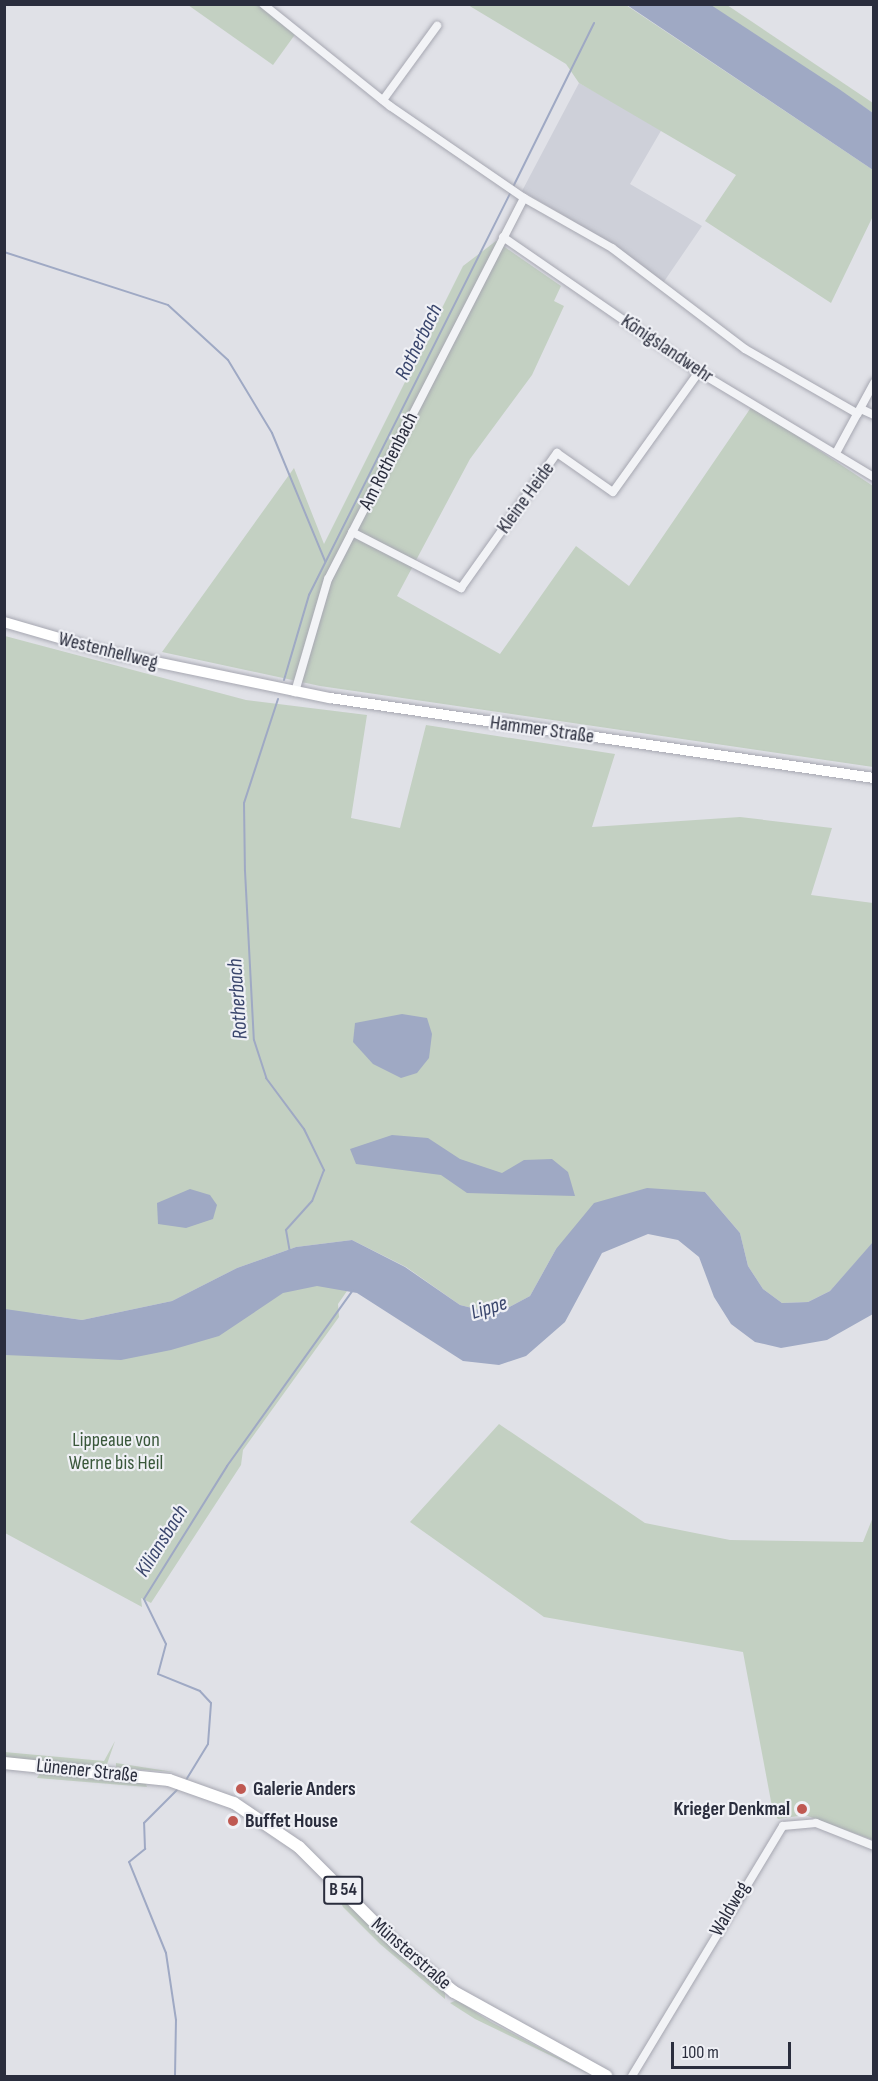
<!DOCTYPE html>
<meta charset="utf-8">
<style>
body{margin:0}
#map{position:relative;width:878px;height:2081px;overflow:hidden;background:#e0e1e7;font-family:"Sofia Sans Condensed",sans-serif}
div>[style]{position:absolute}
.built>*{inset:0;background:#ced0d9}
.green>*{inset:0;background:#c3d0c2}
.water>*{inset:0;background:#9fa9c4}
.stream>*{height:2px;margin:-1px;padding:0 1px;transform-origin:1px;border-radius:1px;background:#9fa9c4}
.roads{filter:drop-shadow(0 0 2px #a6a7b1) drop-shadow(0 0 2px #a6a7b1)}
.minor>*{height:8px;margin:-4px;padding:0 4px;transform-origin:4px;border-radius:4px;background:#f2f3f6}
.secondary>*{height:10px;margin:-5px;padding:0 5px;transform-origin:5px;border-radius:5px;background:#fff}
.primary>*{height:12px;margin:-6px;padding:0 6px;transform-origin:6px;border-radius:6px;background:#fff}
.dots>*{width:16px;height:16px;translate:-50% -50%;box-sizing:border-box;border:3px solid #eff0f5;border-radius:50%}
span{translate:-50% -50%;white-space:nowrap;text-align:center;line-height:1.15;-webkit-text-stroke:4.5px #eff0f5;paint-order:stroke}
.shield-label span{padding:2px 4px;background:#eff0f5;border:2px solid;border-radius:4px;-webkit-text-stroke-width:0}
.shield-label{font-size:18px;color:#2a2d3d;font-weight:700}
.street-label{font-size:20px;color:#2a2d3d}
.park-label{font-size:20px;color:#39573a}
.poi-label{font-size:20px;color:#2a2d3d;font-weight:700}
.left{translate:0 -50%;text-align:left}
.right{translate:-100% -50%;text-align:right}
.water-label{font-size:21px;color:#39456c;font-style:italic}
.frame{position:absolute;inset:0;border:6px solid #2a2d3d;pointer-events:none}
.scale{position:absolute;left:671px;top:2042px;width:120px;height:27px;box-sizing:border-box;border:3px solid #2a2d3d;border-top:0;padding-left:8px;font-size:18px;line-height:21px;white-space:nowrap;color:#2a2d3d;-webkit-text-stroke:4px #eff0f5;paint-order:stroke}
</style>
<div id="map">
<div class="built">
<div style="clip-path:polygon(579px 83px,662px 129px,630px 184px,702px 226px,663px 283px,614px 245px,522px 191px)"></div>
</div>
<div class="green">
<div style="clip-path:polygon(188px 5px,269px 5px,299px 29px,273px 65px)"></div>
<div style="clip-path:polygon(468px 5px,626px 5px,873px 170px,873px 216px,831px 303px,705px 221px,736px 175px,579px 83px,566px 64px)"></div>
<div style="clip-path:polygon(710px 5px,727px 5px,873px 103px,873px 113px)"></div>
<div style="clip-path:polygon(496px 241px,561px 286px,554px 301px,564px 306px,532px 375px,470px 459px,397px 596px,500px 654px,576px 546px,629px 586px,752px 406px,873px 486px,873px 767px,320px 686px,162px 652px,294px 468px,324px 544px,463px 266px)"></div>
<div style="clip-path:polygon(5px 636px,246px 700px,367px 715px,351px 818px,400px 828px,426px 725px,615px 754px,592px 827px,740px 817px,832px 828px,811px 895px,873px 903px,874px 1242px,830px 1291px,808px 1302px,782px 1303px,763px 1289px,748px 1266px,740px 1233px,705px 1192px,556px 1249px,530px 1296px,496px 1314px,460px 1305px,406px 1267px,352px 1240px,296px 1247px,237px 1268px,172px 1301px,82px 1320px,33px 1313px,25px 1344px,275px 1273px,347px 1291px,338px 1304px,339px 1317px,243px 1450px,241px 1465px,151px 1603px,141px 1598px,142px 1607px,5px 1533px)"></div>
<div style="clip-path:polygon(499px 1424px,645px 1523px,730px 1540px,863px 1542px,873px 1517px,873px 1840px,805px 1815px,778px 1819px,773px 1812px,743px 1652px,544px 1617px,410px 1522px)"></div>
<div style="clip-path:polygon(115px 1741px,106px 1767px,5px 1759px,4px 1752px,104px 1761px)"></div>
<div style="clip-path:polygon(116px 1763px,174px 1772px,116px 1768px)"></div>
<div style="clip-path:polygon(42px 1770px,145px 1781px,147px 1787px,37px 1778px)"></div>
<div style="clip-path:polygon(343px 1896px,445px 1991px,445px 1999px,380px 1944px,343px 1907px,338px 1897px)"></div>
<div style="clip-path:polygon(457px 2000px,491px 2022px,593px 2076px,475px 2019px,450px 2003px)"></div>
</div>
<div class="water">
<div style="clip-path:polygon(627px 5px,711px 5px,839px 89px,873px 113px,873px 170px)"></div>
<div style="clip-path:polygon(402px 1014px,427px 1018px,432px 1034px,429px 1058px,417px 1073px,401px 1078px,373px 1064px,353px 1042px,355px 1023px)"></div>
<div style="clip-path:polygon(392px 1135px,428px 1138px,460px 1159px,502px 1173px,524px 1160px,552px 1159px,568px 1172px,575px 1196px,467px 1193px,441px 1175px,356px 1164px,350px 1149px)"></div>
<div style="clip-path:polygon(647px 1188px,705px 1192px,740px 1233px,748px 1266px,763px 1289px,782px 1303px,808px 1302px,830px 1291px,873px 1242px,873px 1314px,827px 1340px,781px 1348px,755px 1342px,731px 1324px,714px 1297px,699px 1257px,678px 1240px,648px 1234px,602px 1253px,565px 1322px,526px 1356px,499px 1365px,463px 1361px,357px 1293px,317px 1286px,283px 1293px,219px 1336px,171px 1350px,121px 1360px,5px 1355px,5px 1309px,82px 1320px,172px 1301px,237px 1268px,296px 1247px,352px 1240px,405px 1267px,460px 1305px,496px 1314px,530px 1296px,556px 1249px,594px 1203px)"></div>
<div style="clip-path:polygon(190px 1189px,210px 1195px,217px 1205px,213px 1219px,186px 1228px,158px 1224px,157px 1203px)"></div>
</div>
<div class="stream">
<div style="left:513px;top:187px;width:183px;rotate:-63.7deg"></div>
<div style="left:4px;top:252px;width:172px;rotate:17.9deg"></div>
<div style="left:168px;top:305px;width:81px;rotate:42.5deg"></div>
<div style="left:228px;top:360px;width:85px;rotate:58.9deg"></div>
<div style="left:272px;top:433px;width:139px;rotate:67.5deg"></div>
<div style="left:284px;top:680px;width:89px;rotate:-73.6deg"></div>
<div style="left:309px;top:595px;width:451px;rotate:-63.4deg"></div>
<div style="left:278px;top:699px;width:109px;rotate:108.1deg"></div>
<div style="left:244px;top:803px;width:68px;rotate:89.2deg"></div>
<div style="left:245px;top:871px;width:169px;rotate:87deg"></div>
<div style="left:254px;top:1040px;width:40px;rotate:72deg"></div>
<div style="left:266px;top:1078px;width:64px;rotate:53.3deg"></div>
<div style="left:304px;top:1129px;width:46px;rotate:64deg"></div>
<div style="left:324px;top:1170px;width:33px;rotate:111deg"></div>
<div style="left:312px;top:1201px;width:39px;rotate:132deg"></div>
<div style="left:286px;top:1230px;width:22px;rotate:80deg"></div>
<div style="left:186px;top:1780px;width:42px;rotate:-58.6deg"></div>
<div style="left:208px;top:1744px;width:41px;rotate:-85.8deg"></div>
<div style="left:211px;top:1703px;width:16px;rotate:-133deg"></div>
<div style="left:200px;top:1691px;width:45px;rotate:-158deg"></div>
<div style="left:158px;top:1674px;width:31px;rotate:-75deg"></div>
<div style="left:166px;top:1644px;width:50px;rotate:-116.1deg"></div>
<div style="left:144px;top:1599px;width:157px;rotate:-58deg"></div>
<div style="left:227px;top:1466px;width:216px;rotate:-54.4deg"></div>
<div style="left:175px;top:2076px;width:56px;rotate:-89deg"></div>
<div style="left:176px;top:2020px;width:68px;rotate:-98.5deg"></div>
<div style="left:166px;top:1953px;width:98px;rotate:-112.1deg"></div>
<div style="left:129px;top:1862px;width:21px;rotate:-39deg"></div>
<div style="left:145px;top:1849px;width:26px;rotate:-92deg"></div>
<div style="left:144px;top:1823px;width:48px;rotate:-45deg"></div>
</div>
<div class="roads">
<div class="minor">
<div style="left:263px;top:4px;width:163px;rotate:38.8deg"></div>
<div style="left:390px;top:106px;width:163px;rotate:34.5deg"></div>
<div style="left:524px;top:198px;width:428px;rotate:117.2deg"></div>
<div style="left:328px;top:579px;width:118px;rotate:106.3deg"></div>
<div style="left:383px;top:100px;width:92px;rotate:-53.9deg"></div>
<div style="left:524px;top:198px;width:101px;rotate:29.6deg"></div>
<div style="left:612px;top:248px;width:167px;rotate:37.2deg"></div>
<div style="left:745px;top:349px;width:130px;rotate:29.9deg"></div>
<div style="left:503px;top:237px;width:238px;rotate:34.6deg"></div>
<div style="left:699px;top:372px;width:204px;rotate:31deg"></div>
<div style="left:861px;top:409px;width:14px;rotate:25deg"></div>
<div style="left:836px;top:453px;width:80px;rotate:-61.5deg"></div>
<div style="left:352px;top:532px;width:123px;rotate:27.2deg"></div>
<div style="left:461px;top:588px;width:166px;rotate:-54.6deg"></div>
<div style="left:557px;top:453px;width:68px;rotate:34.9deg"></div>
<div style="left:613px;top:492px;width:148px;rotate:-54.4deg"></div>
<div style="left:632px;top:2076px;width:292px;rotate:-58.9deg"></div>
<div style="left:783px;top:1826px;width:33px;rotate:-5deg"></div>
<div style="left:816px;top:1823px;width:62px;rotate:21.6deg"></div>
</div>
<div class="secondary">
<div style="left:4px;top:622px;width:107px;rotate:16.2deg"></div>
<div style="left:107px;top:652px;width:228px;rotate:11.7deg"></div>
<div style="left:330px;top:698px;width:550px;rotate:8.37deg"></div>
</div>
<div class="primary">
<div style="left:4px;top:1763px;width:166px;rotate:5.9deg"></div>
<div style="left:169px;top:1780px;width:69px;rotate:19.5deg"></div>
<div style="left:234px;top:1803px;width:78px;rotate:34.1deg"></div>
<div style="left:299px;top:1847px;width:137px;rotate:45deg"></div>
<div style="left:396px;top:1944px;width:75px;rotate:39.6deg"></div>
<div style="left:454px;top:1992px;width:174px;rotate:28.9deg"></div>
</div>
</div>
<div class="dots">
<div style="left:241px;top:1789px;background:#bf5952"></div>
<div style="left:802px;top:1809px;background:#bf5952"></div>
<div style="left:233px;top:1821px;background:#bf5952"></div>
</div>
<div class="shield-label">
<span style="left:343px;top:1890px">B 54</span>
</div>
<div class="street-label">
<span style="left:667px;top:349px;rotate:34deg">Königslandwehr</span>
<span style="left:389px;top:461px;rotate:-63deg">Am Rothenbach</span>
<span style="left:526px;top:498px;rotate:-54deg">Kleine Heide</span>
<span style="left:108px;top:651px;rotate:14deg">Westenhellweg</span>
<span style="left:542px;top:730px;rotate:8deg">Hammer Straße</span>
<span style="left:87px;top:1771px;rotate:6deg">Lünener Straße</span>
<span style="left:730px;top:1909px;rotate:-60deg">Waldweg</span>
<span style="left:411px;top:1954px;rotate:41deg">Münsterstraße</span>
</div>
<div class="park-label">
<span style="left:116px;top:1452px">Lippeaue von<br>Werne bis Heil</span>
</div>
<div class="poi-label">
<span class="left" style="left:253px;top:1789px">Galerie Anders</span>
<span class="right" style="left:790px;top:1809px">Krieger Denkmal</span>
<span class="left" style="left:245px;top:1821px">Buffet House</span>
</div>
<div class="water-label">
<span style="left:419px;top:342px;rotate:-64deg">Rotherbach</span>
<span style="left:238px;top:999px;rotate:-94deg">Rotherbach</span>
<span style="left:489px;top:1308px;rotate:-17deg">Lippe</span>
<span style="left:162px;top:1541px;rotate:-58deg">Kiliansbach</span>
</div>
<div class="frame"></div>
<div class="scale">100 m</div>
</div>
